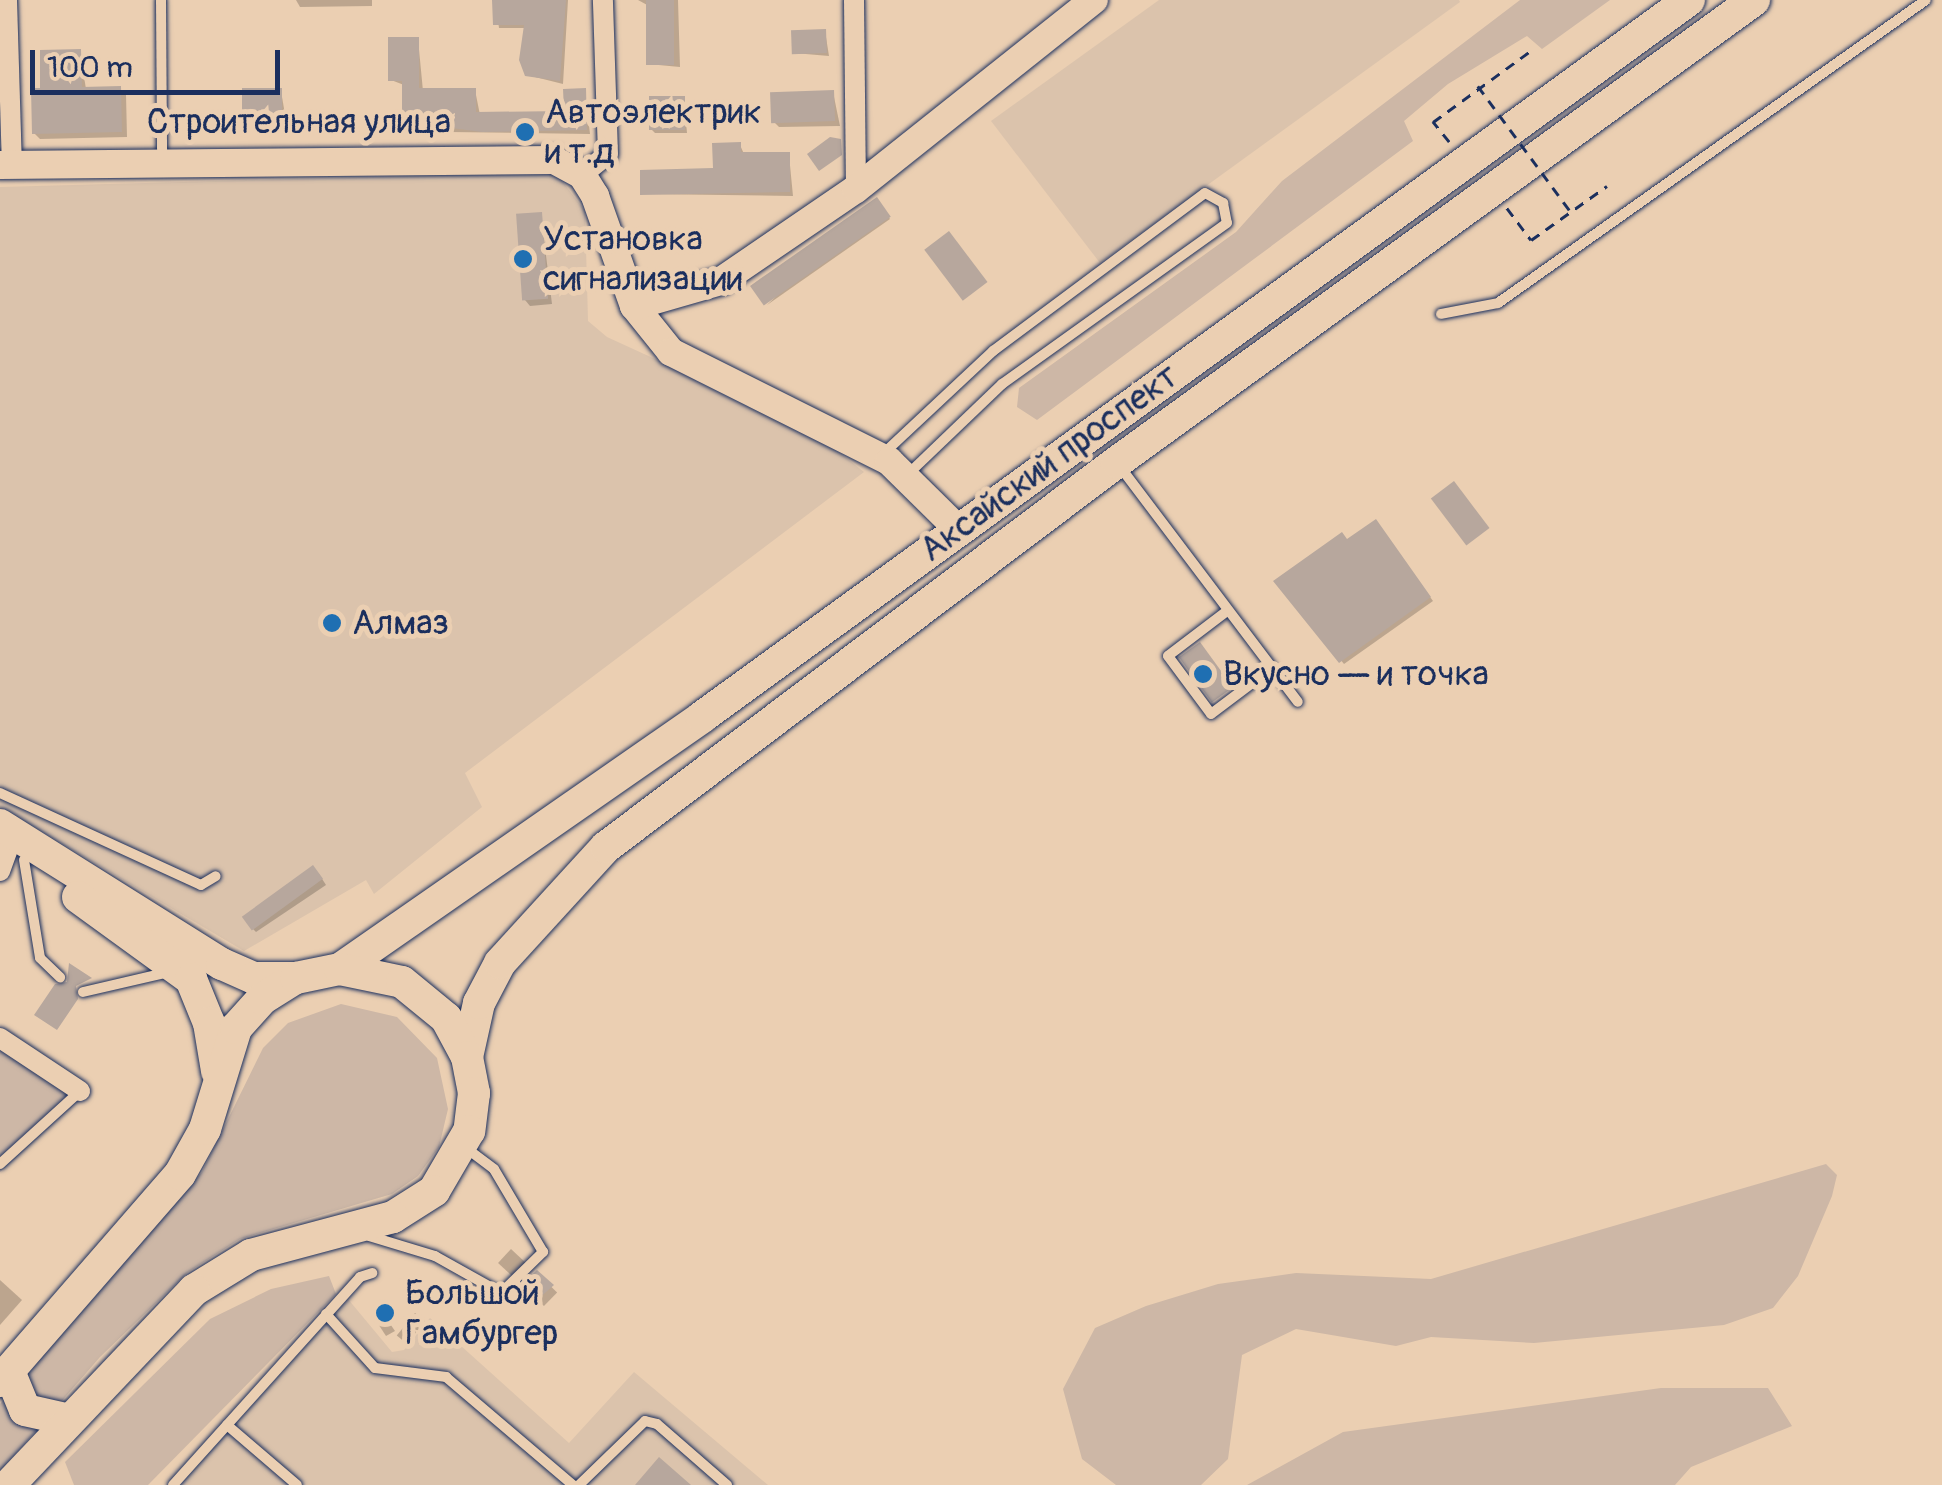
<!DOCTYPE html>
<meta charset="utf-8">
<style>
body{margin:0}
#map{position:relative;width:1942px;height:1485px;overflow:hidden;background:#ebcfb2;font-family:Pangolin,sans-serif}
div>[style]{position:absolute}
.built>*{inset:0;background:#dbc3ac}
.green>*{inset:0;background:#cdb7a6}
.shadow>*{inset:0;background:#0003;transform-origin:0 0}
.building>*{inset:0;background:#b7a79d;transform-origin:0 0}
.path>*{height:2.5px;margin-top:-1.25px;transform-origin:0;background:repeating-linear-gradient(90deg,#1b2f5e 0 10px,transparent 0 18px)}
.roads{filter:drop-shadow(0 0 2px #1b2f5e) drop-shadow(0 0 2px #1b2f5e)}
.lane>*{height:10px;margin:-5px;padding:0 5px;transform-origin:5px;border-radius:5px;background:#ebcfb2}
.street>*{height:20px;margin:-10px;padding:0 10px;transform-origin:10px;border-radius:10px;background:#ebcfb2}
.secondary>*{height:28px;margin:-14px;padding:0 14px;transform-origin:14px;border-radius:14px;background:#ebcfb2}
.primary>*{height:32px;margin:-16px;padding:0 16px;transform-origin:16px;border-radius:16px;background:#ebcfb2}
.path-bridge>*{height:2.5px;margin-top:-1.25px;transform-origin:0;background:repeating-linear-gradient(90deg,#1b2f5e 0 10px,transparent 0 18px)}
.dots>*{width:28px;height:28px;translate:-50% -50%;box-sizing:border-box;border:5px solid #ebcfb2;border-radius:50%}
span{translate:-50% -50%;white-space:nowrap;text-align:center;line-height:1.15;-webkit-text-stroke:10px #ebcfb2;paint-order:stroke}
.poi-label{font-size:35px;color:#1b2f5e}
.left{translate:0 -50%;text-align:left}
.street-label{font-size:35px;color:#1b2f5e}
.scale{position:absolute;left:30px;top:50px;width:250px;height:45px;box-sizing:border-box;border:5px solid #1b2f5e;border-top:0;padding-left:12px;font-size:30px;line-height:35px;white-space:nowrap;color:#1b2f5e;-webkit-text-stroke:8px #ebcfb2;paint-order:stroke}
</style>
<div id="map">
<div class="built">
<div style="clip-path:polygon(1159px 0,1459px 0,1460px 2px,1100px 263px,991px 121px)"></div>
<div style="clip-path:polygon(555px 172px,585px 211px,588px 321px,607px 337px,812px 431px,864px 472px,465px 773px,482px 807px,374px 894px,366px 880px,244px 951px,0 807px,0 187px)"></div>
<div style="clip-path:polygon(348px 1299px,392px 1352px,404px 1350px,430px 1318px,569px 1443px,634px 1372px,768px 1485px,179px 1485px)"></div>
</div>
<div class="green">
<div style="clip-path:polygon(1520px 0,1610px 0,1542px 49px,1527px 36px,1448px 84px,1404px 121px,1413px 141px,1037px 420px,1017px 407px,1019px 388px,1236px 232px,1282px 181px)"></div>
<div style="clip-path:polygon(341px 1004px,397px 1017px,437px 1058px,448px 1109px,439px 1147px,418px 1176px,392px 1194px,240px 1239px,188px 1272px,100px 1357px,0 1472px,0 1404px,202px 1172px,263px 1048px,288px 1023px)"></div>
<div style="clip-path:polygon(0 1031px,91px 1089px,0 1172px)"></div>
<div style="clip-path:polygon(1826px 1164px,1837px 1175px,1832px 1196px,1798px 1276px,1773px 1308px,1724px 1325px,1534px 1343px,1431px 1337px,1396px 1346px,1296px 1329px,1242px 1355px,1228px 1459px,1201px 1485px,1116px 1485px,1082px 1459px,1063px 1389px,1095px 1328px,1146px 1306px,1218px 1284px,1296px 1273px,1431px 1279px)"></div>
<div style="clip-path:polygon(329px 1276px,336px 1294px,148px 1485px,74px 1485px,65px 1462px,210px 1319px,271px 1289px)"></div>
<div style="clip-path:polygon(1661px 1388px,1768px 1388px,1792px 1426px,1691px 1467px,1675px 1485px,1247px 1485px,1343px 1432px)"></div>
</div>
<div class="shadow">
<div style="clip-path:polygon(296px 0,372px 0,372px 6px,300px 7px)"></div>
<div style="clip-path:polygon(495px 0,568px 0,563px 84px,527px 75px,526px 28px,499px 28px)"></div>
<div style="clip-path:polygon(638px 0,678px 0,680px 67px,648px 64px,649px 6px)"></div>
<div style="clip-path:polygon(825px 31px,829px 56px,794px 53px)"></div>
<div style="clip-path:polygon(418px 39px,423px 91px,475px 90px,480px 115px,567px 113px,585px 91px,590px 134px,449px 132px,410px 119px,404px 85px,391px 80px)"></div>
<div style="clip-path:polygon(80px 52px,86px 89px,126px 94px,127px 137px,40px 139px,34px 133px,43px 90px)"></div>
<div style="clip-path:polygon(281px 91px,287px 126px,245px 121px)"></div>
<div style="clip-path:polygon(833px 92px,840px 126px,779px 127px,773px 121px)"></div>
<div style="clip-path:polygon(684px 99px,687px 133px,655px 133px,651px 129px)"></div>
<div style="clip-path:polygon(740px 145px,744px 154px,789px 155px,793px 196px,643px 194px,715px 171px)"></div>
<div style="clip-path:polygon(876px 200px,890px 219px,767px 305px)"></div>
<div style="clip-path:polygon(541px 215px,552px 304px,530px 306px,525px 300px)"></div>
<div style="clip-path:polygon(1379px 526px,1433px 601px,1344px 664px,1277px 581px)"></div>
<div style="clip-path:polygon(319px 874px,326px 885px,256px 932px,251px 927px)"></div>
<div style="left:511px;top:1249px;width:23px;height:19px;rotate:43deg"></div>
<div style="left:537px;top:1273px;width:28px;height:19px;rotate:44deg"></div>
<div style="clip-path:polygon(0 1280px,22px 1300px,0 1325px)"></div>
<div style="clip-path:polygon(382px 1312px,395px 1331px,386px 1336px,373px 1316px)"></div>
<div style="left:415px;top:1313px;width:13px;height:29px;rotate:39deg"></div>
</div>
<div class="building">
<div style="clip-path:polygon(492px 0,566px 0,560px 81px,525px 76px,519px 60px,524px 25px,493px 25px)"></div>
<div style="left:646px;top:0;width:28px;height:65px"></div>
<div style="left:826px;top:29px;width:24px;height:35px;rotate:88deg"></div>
<div style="clip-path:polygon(388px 37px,419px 37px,419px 88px,476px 88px,476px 112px,564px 111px,563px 89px,586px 88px,587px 130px,482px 132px,413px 123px,413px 114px,402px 114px,402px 81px,388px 81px)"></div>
<div style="clip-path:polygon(81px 49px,82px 87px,121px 86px,122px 132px,32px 134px,31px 88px,40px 88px,40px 50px)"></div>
<div style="left:282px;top:88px;width:33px;height:40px;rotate:90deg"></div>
<div style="left:834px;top:90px;width:31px;height:64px;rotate:88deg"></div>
<div style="left:685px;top:96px;width:34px;height:36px;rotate:90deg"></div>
<div style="clip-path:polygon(830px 137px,841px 139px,842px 155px,819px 171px,807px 154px)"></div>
<div style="clip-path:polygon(741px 142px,741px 152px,790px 152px,790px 192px,640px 195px,640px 170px,713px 168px,712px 143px)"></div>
<div style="left:877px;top:197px;width:24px;height:155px;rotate:55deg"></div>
<div style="left:542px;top:212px;width:87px;height:26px;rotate:86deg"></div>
<div style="left:949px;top:231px;width:64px;height:31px;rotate:53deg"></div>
<div style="left:1454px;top:481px;width:59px;height:29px;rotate:53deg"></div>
<div style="clip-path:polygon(1376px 519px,1431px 597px,1339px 663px,1273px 581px,1342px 532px,1347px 539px)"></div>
<div style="left:1200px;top:642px;width:56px;height:26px;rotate:54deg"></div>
<div style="left:313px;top:865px;width:17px;height:88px;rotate:54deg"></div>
<div style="clip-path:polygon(69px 963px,92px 978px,76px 986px,78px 999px,57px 1030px,34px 1015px,55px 984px,67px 982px)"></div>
<div style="clip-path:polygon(537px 1270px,554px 1285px,536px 1301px,520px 1286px)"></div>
<div style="clip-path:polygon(659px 1457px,691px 1485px,635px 1485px)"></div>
</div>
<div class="path">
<div style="left:1449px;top:142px;width:26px;rotate:-129deg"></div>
<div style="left:1433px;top:122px;width:119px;rotate:-36.1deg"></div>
<div style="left:1507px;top:208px;width:40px;rotate:53deg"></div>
<div style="left:1531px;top:240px;width:93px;rotate:-35.4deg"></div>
</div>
<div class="roads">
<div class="lane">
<div style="left:161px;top:0;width:159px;rotate:89.6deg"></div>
<div style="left:1441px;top:314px;width:58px;rotate:-10.9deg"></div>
<div style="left:1498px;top:303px;width:524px;rotate:-35.3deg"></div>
<div style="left:883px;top:454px;width:151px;rotate:-43.1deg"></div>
<div style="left:993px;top:351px;width:264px;rotate:-36.7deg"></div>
<div style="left:1205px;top:193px;width:21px;rotate:29deg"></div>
<div style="left:1223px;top:203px;width:20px;rotate:79deg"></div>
<div style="left:1227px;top:223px;width:277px;rotate:144.4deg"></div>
<div style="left:1002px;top:384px;width:133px;rotate:136.2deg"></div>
<div style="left:1121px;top:468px;width:293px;rotate:52.9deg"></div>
<div style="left:1227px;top:611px;width:74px;rotate:142.7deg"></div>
<div style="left:1168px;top:656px;width:72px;rotate:53.4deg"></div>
<div style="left:1211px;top:714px;width:76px;rotate:-37deg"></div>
<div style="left:0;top:793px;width:221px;rotate:24.6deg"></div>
<div style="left:201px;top:885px;width:17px;rotate:-31deg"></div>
<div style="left:24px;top:860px;width:99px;rotate:80.7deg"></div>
<div style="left:40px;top:958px;width:28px;rotate:44deg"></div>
<div style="left:83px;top:992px;width:88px;rotate:-13.1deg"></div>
<div style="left:0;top:1164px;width:107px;rotate:-42.3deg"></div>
<div style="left:369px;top:1236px;width:69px;rotate:16.9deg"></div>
<div style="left:435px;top:1256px;width:76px;rotate:29.3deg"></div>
<div style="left:501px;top:1293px;width:59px;rotate:-44.3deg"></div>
<div style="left:543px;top:1252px;width:96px;rotate:-120.6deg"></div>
<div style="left:494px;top:1169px;width:38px;rotate:-143deg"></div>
<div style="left:326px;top:1314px;width:73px;rotate:47.8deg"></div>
<div style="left:375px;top:1368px;width:72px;rotate:7.2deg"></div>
<div style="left:446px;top:1377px;width:167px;rotate:40.4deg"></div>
<div style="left:227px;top:1425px;width:92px;rotate:40.6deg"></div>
<div style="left:173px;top:1485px;width:280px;rotate:-48deg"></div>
<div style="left:360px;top:1277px;width:13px;rotate:-18deg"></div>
<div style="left:579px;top:1485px;width:92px;rotate:-44.1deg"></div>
<div style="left:645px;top:1421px;width:12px;rotate:14deg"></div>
<div style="left:657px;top:1424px;width:93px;rotate:41.1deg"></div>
</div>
<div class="street">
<div style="left:7px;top:0;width:165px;rotate:88.3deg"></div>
<div style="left:854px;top:0;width:189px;rotate:89.4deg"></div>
<div style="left:582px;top:175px;width:33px;rotate:-39deg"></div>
<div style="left:608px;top:154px;width:154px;rotate:-91.9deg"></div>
<div style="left:0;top:871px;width:23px;rotate:-70deg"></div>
<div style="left:0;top:1038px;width:96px;rotate:33.5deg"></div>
</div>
<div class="secondary">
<div style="left:0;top:165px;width:554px;rotate:-0.52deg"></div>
<div style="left:554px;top:160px;width:32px;rotate:28deg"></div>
<div style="left:582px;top:175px;width:25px;rotate:58deg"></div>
<div style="left:595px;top:196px;width:117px;rotate:70.5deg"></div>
<div style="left:634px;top:306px;width:59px;rotate:51.2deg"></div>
<div style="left:671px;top:352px;width:244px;rotate:26.6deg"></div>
<div style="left:889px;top:461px;width:97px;rotate:44.6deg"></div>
<div style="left:634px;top:306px;width:91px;rotate:-16deg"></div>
<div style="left:721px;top:281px;width:163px;rotate:-34.3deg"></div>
<div style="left:856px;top:189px;width:304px;rotate:-38.5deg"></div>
</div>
<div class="primary">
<div style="left:0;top:825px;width:262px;rotate:32.1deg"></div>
<div style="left:222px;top:964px;width:35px;rotate:24deg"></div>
<div style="left:254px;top:978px;width:42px"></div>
<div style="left:78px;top:897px;width:140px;rotate:36deg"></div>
<div style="left:191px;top:979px;width:48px;rotate:67.8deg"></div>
<div style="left:209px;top:1023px;width:49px;rotate:80.5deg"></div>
<div style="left:340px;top:969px;width:441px;rotate:-34.8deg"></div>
<div style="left:702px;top:717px;width:1220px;rotate:-36deg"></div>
<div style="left:467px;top:1057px;width:55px;rotate:-77.5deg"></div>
<div style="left:479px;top:1003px;width:45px;rotate:-62.3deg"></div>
<div style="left:500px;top:963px;width:157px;rotate:-47.6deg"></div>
<div style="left:606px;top:847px;width:640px;rotate:-37deg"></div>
<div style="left:1117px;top:462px;width:787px;rotate:-35.95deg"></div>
<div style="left:9px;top:1371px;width:42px;rotate:67.7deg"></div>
<div style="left:25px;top:1410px;width:42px;rotate:12.4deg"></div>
<div style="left:0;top:1381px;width:274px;rotate:-49deg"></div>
<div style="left:180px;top:1174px;width:51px;rotate:-60.9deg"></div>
<div style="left:205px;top:1129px;width:106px;rotate:-72.9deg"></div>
<div style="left:236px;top:1028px;width:39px;rotate:-48deg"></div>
<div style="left:262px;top:999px;width:40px;rotate:-32deg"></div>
<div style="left:296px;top:978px;width:45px;rotate:-11.6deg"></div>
<div style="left:340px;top:969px;width:63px;rotate:11.8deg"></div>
<div style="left:402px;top:982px;width:57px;rotate:39.3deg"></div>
<div style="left:446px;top:1018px;width:44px;rotate:61.7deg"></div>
<div style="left:467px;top:1057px;width:37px;rotate:79deg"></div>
<div style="left:474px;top:1093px;width:38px;rotate:97deg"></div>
<div style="left:469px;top:1131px;width:69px;rotate:120.3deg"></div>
<div style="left:434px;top:1191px;width:49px;rotate:147.6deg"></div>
<div style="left:393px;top:1217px;width:147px;rotate:165deg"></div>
<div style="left:251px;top:1255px;width:67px;rotate:148.4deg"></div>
<div style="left:194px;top:1290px;width:269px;rotate:133.5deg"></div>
</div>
</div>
<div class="path-bridge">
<div style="left:1478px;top:86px;width:155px;rotate:53.6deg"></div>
</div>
<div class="dots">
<div style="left:525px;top:132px;background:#1f6fb2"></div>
<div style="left:523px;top:259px;background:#1f6fb2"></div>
<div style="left:332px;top:623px;background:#1f6fb2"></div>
<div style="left:1203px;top:674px;background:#1f6fb2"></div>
<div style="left:385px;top:1313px;background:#1f6fb2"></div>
</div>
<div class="poi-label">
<span class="left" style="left:545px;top:132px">Автоэлектрик<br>и т.д</span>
<span class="left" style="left:543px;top:259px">Установка<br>сигнализации</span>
<span class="left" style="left:352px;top:623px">Алмаз</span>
<span class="left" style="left:1223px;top:674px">Вкусно — и точка</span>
<span class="left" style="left:405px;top:1313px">Большой<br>Гамбургер</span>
</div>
<div class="street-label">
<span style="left:299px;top:122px">Строительная улица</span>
<span style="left:1049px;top:463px;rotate:-36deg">Аксайский проспект</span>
</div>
<div class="scale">100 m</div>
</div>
